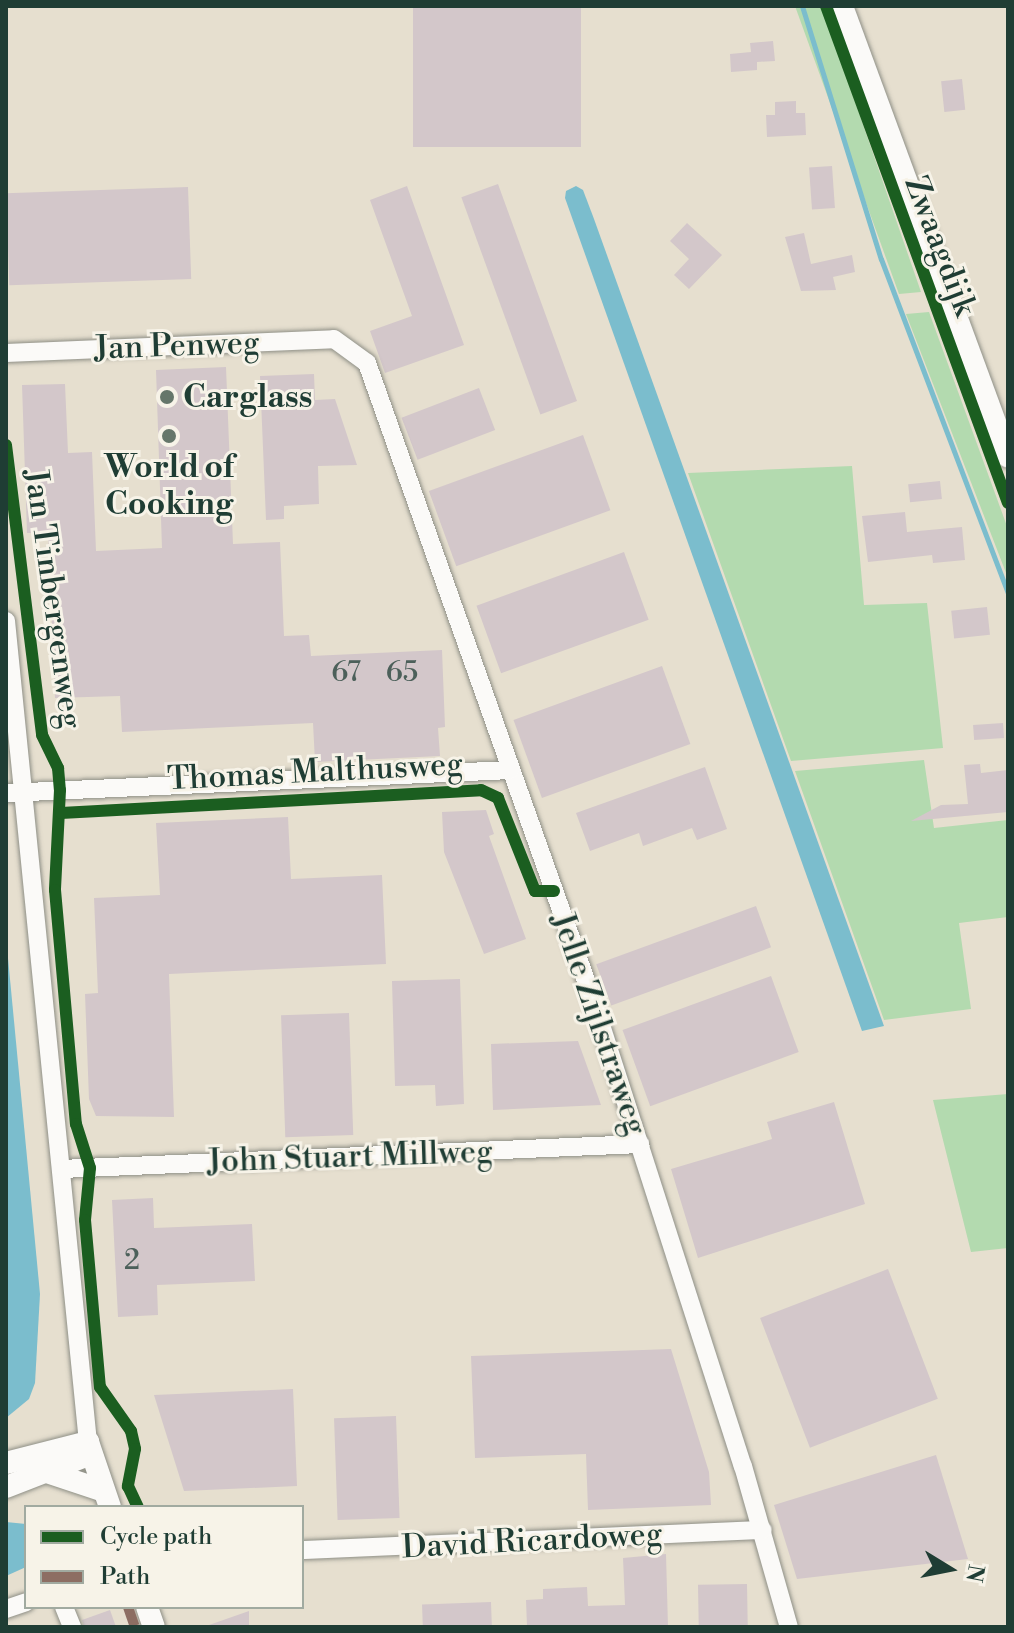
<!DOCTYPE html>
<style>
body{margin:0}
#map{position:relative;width:1014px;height:1633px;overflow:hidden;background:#e6dfcf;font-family:"Libre Bodoni",serif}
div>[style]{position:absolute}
.green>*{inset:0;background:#b3daaf}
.water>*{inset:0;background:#7bbdcd}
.stream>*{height:5px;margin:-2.5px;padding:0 2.5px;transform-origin:2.5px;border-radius:2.5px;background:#7bbdcd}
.building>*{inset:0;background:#d3c7ca;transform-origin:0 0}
.roads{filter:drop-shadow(0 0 2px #8e8f86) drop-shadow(0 0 2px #8e8f86)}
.minor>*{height:18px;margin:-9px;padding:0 9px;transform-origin:9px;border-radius:9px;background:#fbfaf8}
.tertiary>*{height:22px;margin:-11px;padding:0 11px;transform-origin:11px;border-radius:11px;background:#fbfaf8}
.quiet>*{height:10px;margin-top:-5px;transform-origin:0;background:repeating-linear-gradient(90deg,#8d6e63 0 20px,transparent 0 30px)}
.cycleway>*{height:12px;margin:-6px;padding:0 6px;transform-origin:6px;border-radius:6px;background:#1b5e20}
.dots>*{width:22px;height:22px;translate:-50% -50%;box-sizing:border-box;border:4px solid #f7f3e8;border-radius:50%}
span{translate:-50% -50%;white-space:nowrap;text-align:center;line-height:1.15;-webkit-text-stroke:6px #f7f3e8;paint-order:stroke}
.number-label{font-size:28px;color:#4c605a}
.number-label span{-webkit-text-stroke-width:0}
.street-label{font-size:32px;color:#1f3d34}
.poi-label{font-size:32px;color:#1f3d34;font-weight:700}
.left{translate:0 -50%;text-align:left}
.frame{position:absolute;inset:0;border:8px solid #1f3d34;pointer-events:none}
.legend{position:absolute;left:24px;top:1505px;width:280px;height:104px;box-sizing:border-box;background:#f7f3e8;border:2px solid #a1aaa0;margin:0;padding:10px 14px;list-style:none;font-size:24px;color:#1f3d34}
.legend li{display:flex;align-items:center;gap:16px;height:40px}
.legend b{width:40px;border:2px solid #a1aaa0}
.north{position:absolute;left:910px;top:1529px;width:80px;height:80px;-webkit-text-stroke:6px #f7f3e8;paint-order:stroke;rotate:100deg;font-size:22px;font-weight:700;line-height:32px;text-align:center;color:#1f3d34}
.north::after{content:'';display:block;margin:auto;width:28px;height:36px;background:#1f3d34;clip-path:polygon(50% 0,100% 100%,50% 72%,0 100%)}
</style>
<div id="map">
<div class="green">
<div style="clip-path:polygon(795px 6px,822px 6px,921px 292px,899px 294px)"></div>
<div style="clip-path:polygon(929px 312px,1008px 529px,1008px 578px,906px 314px)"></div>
<div style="clip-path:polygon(852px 466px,864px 605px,927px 603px,943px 748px,791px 761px,688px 473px)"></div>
<div style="clip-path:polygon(924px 760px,934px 828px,1008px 820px,1008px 917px,959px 923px,971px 1009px,884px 1020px,795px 771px)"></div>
<div style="clip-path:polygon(1008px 1094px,1008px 1248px,971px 1252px,933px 1100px)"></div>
</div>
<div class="water">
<div style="clip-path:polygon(576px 186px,583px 190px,594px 219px,884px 1026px,862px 1031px,565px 198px,566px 191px)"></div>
<div style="clip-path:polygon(6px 937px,40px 1294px,35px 1383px,29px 1399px,6px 1418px)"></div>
<div style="clip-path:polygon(6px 1522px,26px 1524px,26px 1567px,6px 1576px)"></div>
</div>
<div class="stream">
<div style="left:802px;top:6px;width:265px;rotate:72.7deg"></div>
<div style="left:881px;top:259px;width:357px;rotate:69.2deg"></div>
</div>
<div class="building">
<div style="left:413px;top:6px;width:168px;height:141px"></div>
<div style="clip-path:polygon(773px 41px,775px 61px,757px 62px,757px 70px,731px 72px,730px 54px,751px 52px,750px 43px)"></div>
<div style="left:962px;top:79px;width:31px;height:21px;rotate:84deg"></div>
<div style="clip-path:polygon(796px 101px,796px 113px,805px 113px,806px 135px,767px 137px,766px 115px,775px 115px,775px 102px)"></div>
<div style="left:832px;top:166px;width:42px;height:23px;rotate:86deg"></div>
<div style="left:498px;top:184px;width:231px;height:39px;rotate:70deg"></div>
<div style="clip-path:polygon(407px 186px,464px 345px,385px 373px,370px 331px,412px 316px,370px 200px)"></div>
<div style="left:188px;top:187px;width:92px;height:182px;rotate:88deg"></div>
<div style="clip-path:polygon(687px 223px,722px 255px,689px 289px,674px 275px,689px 259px,670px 241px)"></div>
<div style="clip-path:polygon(804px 233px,811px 264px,852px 255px,855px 272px,833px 277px,836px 290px,801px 291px,785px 237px)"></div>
<div style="clip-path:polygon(226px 367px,233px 544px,280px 542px,284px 636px,309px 635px,311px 656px,442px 650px,445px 727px,438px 728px,440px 756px,315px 762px,313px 723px,122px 732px,120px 696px,55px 698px,48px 533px,27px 533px,22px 385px,65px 384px,68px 453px,92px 452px,96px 551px,162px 548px,156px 370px)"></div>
<div style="clip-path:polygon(314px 374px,315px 400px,335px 399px,357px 465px,318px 466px,319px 504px,284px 506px,284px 519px,266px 520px,260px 376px)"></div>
<div style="left:479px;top:388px;width:45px;height:83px;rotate:69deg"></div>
<div style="left:583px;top:435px;width:80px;height:164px;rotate:70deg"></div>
<div style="left:940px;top:481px;width:18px;height:32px;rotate:84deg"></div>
<div style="clip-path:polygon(905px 512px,907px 532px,962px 527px,965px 560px,933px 563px,932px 555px,868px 562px,862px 516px)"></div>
<div style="left:624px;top:552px;width:72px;height:157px;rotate:70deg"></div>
<div style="left:987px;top:607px;width:28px;height:36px;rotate:84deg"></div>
<div style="left:662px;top:666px;width:83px;height:158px;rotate:70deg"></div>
<div style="left:1003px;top:723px;width:15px;height:30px;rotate:86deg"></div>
<div style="clip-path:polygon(980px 764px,981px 773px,1008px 770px,1008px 812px,911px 821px,941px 805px,968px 804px,964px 765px)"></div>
<div style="clip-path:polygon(705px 767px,727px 829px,697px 840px,692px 828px,643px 846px,639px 833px,590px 851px,576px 813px)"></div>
<div style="clip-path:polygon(486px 810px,494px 834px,489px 836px,526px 939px,484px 954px,444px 852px,442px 812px)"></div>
<div style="clip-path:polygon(288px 817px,291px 879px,382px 875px,386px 964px,169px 974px,174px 1117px,96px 1116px,89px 1099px,85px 994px,98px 993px,94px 898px,160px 895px,156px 823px)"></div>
<div style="left:756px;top:906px;width:44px;height:170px;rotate:70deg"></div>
<div style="left:771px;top:976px;width:81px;height:158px;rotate:70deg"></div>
<div style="clip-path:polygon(460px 979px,464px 1104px,436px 1106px,435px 1085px,395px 1086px,392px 981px)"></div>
<div style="left:349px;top:1013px;width:122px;height:68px;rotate:88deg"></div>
<div style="clip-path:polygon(578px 1041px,601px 1105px,493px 1110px,491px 1044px)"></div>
<div style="clip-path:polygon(834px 1102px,865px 1204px,698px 1258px,671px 1169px,772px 1139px,767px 1122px)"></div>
<div style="clip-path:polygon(153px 1198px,154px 1228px,252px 1224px,255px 1281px,157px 1285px,158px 1315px,118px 1317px,112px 1200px)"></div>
<div style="left:888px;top:1269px;width:139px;height:137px;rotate:69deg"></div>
<div style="clip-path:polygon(671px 1349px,709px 1472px,711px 1505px,588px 1510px,586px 1454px,475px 1458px,471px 1356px)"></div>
<div style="clip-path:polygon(293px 1389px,297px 1486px,184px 1491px,154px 1395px)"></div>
<div style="left:396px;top:1416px;width:102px;height:62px;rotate:88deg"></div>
<div style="clip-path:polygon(936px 1455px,968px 1559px,797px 1579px,774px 1505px)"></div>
<div style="clip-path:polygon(666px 1554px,668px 1627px,527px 1627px,526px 1600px,543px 1599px,543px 1589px,587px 1587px,588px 1606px,625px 1605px,623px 1558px)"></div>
<div style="left:747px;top:1584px;width:43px;height:49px;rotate:89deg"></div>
<div style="left:491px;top:1602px;width:25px;height:69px;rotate:88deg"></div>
<div style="clip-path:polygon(110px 1610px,116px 1627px,84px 1627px,82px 1620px)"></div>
<div style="clip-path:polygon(249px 1611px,249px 1627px,209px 1627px,209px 1625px)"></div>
</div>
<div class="roads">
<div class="minor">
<div style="left:6px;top:353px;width:328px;rotate:-2.4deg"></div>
<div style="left:334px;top:339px;width:41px;rotate:36deg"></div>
<div style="left:367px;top:363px;width:676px;rotate:70.47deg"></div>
<div style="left:593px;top:1000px;width:490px;rotate:72.2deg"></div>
<div style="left:743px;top:1466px;width:167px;rotate:74.1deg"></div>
<div style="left:6px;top:621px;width:825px;rotate:84.3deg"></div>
<div style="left:6px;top:793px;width:505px;rotate:-2.61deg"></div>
<div style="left:61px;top:1169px;width:580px;rotate:-2.47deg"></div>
<div style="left:302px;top:1550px;width:461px;rotate:-2.5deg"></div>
<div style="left:64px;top:1607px;width:22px;rotate:68deg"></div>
<div style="left:6px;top:1609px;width:21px;rotate:-19deg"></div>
</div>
<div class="tertiary">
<div style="left:842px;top:6px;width:480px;rotate:69.8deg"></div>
<div style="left:6px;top:1463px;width:85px;rotate:-14.4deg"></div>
<div style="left:88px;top:1442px;width:69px;rotate:71.3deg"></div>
<div style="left:50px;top:1473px;width:57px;rotate:18.4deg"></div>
<div style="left:6px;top:1487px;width:91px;rotate:-21.2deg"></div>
<div style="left:147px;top:1607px;width:21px;rotate:71deg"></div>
</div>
</div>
<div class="quiet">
<div style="left:128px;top:1607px;width:21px;rotate:71deg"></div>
</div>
<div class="cycleway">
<div style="left:826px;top:6px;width:529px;rotate:69.89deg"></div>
<div style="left:6px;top:445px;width:292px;rotate:82.9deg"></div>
<div style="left:42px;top:735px;width:37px;rotate:64deg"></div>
<div style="left:58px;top:768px;width:22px;rotate:85deg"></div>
<div style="left:60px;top:790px;width:100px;rotate:92.9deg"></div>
<div style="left:55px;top:890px;width:235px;rotate:84.9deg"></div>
<div style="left:76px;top:1124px;width:46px;rotate:72.3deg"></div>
<div style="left:90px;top:1168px;width:52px;rotate:95.5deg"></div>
<div style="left:85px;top:1220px;width:168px;rotate:84.9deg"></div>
<div style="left:100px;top:1387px;width:54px;rotate:54.8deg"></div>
<div style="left:131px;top:1431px;width:18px;rotate:77deg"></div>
<div style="left:135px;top:1449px;width:38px;rotate:101deg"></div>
<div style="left:128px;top:1486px;width:23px;rotate:65deg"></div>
<div style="left:61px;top:813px;width:421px;rotate:-3.1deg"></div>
<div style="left:481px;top:790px;width:19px;rotate:25deg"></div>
<div style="left:498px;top:798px;width:100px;rotate:68.3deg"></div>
<div style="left:535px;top:891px;width:19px"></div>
</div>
<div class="dots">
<div style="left:167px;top:397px;background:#65766a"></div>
<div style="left:169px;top:436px;background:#65766a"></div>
</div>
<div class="number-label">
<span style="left:346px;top:673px">67</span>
<span style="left:402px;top:673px">65</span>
<span style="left:132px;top:1261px">2</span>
</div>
<div class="street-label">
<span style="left:940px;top:246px;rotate:69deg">Zwaagdijk</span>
<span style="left:177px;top:346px;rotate:-2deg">Jan Penweg</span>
<span style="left:53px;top:599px;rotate:82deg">Jan Tinbergenweg</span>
<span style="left:315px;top:772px;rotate:-3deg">Thomas Malthusweg</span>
<span style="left:599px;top:1024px;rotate:71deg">Jelle Zijlstraweg</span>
<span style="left:350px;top:1157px;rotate:-2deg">John Stuart Millweg</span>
<span style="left:532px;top:1541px;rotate:-3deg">David Ricardoweg</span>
</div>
<div class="poi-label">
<span class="left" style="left:183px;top:397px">Carglass</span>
<span style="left:169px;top:486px">World of<br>Cooking</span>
</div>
<div class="frame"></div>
<ul class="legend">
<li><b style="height:10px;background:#1b5e20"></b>Cycle path</li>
<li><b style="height:10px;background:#8d6e63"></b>Path</li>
</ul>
<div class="north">N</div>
</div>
